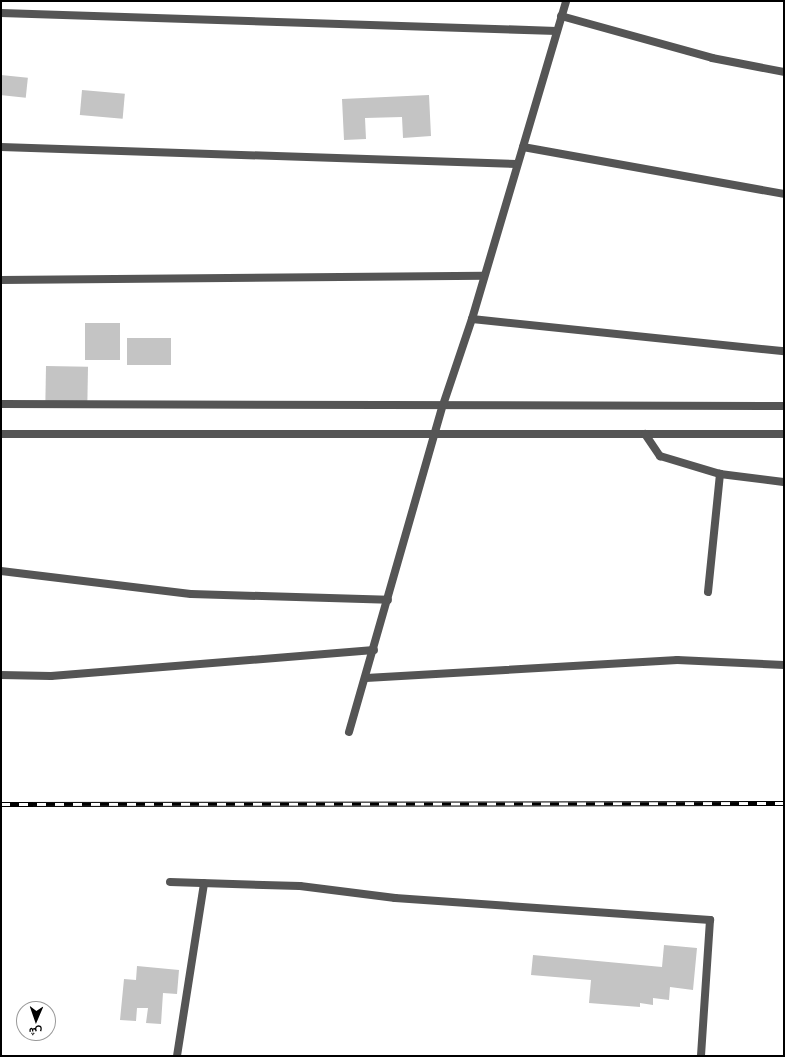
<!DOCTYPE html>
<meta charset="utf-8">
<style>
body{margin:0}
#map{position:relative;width:785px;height:1057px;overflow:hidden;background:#fff;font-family:Inter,Vazirmatn,sans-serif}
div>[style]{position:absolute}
.building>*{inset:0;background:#c4c4c4;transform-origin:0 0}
.service>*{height:8px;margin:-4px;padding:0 4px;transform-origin:4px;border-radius:4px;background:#555}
.minor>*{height:8px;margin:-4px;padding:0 4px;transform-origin:4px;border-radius:4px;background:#555}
.rail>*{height:4.5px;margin-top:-2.25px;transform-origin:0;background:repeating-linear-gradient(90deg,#fff 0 9px,#000 0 18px);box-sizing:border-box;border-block:1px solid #000}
span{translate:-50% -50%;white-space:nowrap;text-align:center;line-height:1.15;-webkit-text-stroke:3.5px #fff;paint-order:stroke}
.frame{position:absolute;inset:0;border:2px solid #000;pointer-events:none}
.north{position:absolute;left:16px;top:1001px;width:40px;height:40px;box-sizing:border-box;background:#fff;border:1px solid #999;border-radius:50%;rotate:182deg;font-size:11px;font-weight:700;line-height:16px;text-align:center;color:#000}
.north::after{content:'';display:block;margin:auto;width:14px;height:18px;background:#000;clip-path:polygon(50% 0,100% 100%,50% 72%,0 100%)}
</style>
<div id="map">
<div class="building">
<div style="left:1px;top:75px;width:27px;height:20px;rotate:6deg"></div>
<div style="left:82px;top:90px;width:43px;height:25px;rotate:5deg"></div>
<div style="clip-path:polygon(429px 95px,431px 136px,403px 138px,402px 117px,365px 118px,366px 139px,344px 140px,342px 99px)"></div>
<div style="left:85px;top:323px;width:35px;height:37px"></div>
<div style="left:127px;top:338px;width:44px;height:27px"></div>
<div style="left:46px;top:366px;width:42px;height:37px;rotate:1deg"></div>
<div style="clip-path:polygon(664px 945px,697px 948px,693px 990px,670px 987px,669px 1000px,653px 998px,653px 1005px,640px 1003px,640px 1007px,589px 1003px,591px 980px,531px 975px,533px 955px,662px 967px)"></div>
<div style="clip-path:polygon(137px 966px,179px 970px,177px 994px,163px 993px,161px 1024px,146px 1023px,148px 1008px,137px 1008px,136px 1021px,120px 1020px,124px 979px,136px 980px)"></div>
</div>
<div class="service">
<div style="left:708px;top:592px;width:119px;rotate:-84.2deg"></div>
<div style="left:1px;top:675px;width:50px;rotate:1.1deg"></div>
<div style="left:51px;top:676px;width:324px;rotate:-4.6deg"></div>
</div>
<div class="minor">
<div style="left:1px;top:13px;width:556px;rotate:1.85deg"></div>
<div style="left:561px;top:16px;width:157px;rotate:15.5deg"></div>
<div style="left:712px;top:58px;width:73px;rotate:11deg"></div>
<div style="left:1px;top:147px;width:516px;rotate:1.89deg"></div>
<div style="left:523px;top:147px;width:265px;rotate:10.2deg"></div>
<div style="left:1px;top:280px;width:483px;rotate:-0.5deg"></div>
<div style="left:472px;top:319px;width:314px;rotate:5.9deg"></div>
<div style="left:1px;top:404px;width:783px;rotate:0.15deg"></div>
<div style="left:1px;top:434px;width:783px"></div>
<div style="left:645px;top:434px;width:27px;rotate:56deg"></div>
<div style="left:660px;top:456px;width:63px;rotate:16.7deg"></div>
<div style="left:720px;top:474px;width:64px;rotate:7.1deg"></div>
<div style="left:1px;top:571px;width:191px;rotate:6.9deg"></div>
<div style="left:191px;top:594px;width:197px;rotate:1.7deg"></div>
<div style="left:366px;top:678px;width:312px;rotate:-3.3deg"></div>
<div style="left:677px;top:660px;width:107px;rotate:2.7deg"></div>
<div style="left:349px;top:732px;width:340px;rotate:-74deg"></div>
<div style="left:443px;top:405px;width:91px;rotate:-71.4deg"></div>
<div style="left:472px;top:319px;width:332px;rotate:-73.5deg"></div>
<div style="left:170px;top:882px;width:130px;rotate:1.8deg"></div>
<div style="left:300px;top:886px;width:96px;rotate:7.2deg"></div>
<div style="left:395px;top:898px;width:316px;rotate:4deg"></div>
<div style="left:710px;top:920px;width:136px;rotate:93.8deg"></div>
<div style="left:177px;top:1056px;width:175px;rotate:-81.1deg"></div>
</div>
<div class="rail">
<div style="left:1px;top:804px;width:783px;rotate:-0.07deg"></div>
</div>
<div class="frame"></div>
<div class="north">ش</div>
</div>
